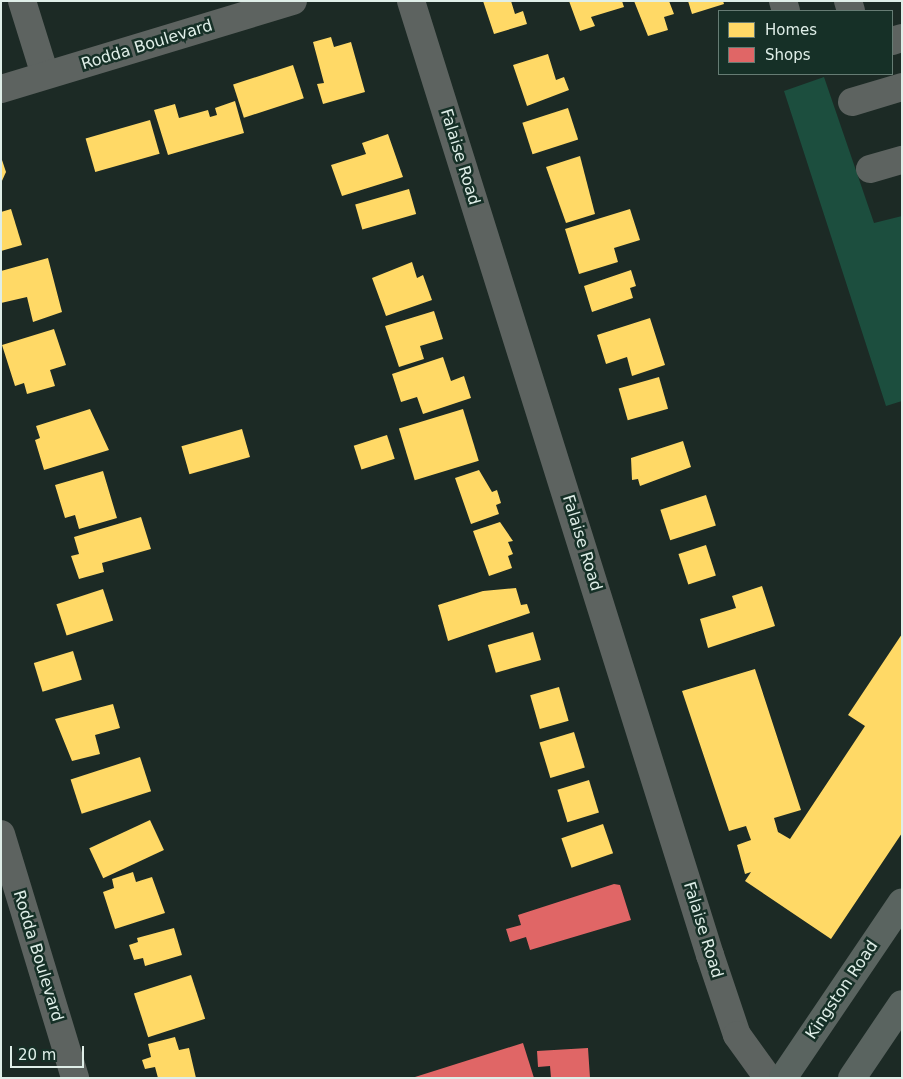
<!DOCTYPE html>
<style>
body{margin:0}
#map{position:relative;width:903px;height:1079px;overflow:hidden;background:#1c2a25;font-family:"DejaVu Sans",sans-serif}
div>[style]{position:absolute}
.green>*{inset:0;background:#1c4e3e}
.homes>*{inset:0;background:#ffd966;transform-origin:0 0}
.shops>*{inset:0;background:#e06666}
.minor>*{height:28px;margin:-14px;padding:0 14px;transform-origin:14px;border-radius:14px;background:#5d6360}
.major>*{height:28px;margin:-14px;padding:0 14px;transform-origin:14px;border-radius:14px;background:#5a6460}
span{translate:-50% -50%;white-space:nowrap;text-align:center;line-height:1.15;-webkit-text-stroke:5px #163027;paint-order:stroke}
.street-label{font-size:16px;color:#dfeee8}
.frame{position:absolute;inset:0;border:2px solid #dfeee8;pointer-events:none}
.legend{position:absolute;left:718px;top:10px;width:175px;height:65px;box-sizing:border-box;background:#163027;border:1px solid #667c74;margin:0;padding:6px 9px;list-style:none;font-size:15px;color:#dfeee8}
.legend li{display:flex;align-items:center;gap:10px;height:25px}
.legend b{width:25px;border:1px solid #667c74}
.scale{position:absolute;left:10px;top:1046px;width:74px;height:22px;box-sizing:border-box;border:2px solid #dfeee8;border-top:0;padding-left:6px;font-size:15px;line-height:18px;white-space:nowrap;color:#dfeee8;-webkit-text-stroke:4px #163027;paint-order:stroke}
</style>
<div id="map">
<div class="green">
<div style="clip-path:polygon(824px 77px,874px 223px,902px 216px,902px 401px,886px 406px,784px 91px)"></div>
</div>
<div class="homes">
<div style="clip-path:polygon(483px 1px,511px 1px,515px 14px,523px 11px,527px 24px,494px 34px)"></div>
<div style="clip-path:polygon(569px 1px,622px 1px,624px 7px,591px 17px,595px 26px,580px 31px)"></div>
<div style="clip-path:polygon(634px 1px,669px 1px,674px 14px,664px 17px,668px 30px,648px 36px)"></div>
<div style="clip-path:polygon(688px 1px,723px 1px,724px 4px,692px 14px)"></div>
<div style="clip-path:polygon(331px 37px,334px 47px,351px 42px,365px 92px,323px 104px,317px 84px,324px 83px,313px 42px)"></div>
<div style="clip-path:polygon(548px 54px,556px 80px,564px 77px,569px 90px,527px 106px,513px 65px)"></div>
<div style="left:293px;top:65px;width:35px;height:63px;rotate:72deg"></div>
<div style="clip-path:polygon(235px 101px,244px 133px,168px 155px,154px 110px,175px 104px,179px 118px,208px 110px,210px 117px,217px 115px,215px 108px)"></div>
<div style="left:568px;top:108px;width:33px;height:48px;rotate:72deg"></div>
<div style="left:150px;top:120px;width:35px;height:67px;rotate:74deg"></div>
<div style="clip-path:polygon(388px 134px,403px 177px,342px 196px,331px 165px,366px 154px,362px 143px)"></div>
<div style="clip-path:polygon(580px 156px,595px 214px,566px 223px,546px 167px)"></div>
<div style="clip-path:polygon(1px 157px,6px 172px,1px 183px)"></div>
<div style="left:409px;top:189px;width:26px;height:56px;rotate:74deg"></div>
<div style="clip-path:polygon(11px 209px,22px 245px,1px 251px,1px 212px)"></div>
<div style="clip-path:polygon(630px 209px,640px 240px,614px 248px,618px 262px,579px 274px,565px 229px)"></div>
<div style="clip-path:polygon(48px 258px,62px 312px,33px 322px,27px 297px,1px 303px,1px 271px)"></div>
<div style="clip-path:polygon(412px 262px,417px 278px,423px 275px,432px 300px,386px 316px,372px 278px)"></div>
<div style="clip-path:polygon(631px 270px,636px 286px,630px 288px,633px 298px,592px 312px,584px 286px)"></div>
<div style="clip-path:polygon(434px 311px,443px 339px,420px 346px,424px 359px,399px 367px,385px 326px)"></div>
<div style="clip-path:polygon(650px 318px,665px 365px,632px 376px,627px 357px,606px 364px,597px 335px)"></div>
<div style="clip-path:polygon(54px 329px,66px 365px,50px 370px,55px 386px,27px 394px,24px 383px,15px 386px,2px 345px)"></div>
<div style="clip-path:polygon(443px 357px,451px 381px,464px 376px,471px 398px,423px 414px,417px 397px,401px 402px,392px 374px)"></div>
<div style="left:659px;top:377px;width:33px;height:42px;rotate:74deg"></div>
<div style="clip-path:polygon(90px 409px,109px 450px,44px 470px,35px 440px,40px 438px,36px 426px)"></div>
<div style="left:463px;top:409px;width:54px;height:67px;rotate:73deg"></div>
<div style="left:242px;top:429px;width:29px;height:63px;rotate:74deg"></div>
<div style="left:387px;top:435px;width:25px;height:35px;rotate:72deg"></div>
<div style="clip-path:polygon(683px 441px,691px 467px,640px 486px,638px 479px,632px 480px,631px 458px)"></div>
<div style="clip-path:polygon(479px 470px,492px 492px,497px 490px,501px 503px,496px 505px,499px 514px,471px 524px,455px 478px)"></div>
<div style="clip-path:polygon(103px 471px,117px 518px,79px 529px,75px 515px,65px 518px,55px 485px)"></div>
<div style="left:706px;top:495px;width:32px;height:48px;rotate:72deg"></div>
<div style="clip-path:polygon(141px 517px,151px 549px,102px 563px,104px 572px,79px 579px,71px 556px,79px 554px,74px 537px)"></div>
<div style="clip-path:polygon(500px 522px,513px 541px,508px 542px,513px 554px,508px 556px,512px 568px,489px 576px,473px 531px)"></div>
<div style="left:706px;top:545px;width:32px;height:29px;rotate:72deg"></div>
<div style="clip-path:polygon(762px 586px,775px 626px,708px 648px,700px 619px,736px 608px,732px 596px)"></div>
<div style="clip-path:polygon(516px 588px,521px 605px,527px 604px,530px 613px,448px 641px,438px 605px,483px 591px)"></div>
<div style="left:103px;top:589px;width:33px;height:49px;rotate:72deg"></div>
<div style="left:533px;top:632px;width:29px;height:47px;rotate:74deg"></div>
<div style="clip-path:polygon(902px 634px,902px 833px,831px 939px,745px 881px,751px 872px,745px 874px,737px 845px,751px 840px,746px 826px,729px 831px,682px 691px,755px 669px,801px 810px,774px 818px,778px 832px,790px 839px,865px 726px,848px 715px)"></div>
<div style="left:73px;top:651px;width:30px;height:41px;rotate:73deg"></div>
<div style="left:559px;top:687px;width:35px;height:30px;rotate:74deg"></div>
<div style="clip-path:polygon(113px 704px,120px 728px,95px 735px,100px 754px,72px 761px,55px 719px)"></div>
<div style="left:574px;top:732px;width:37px;height:36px;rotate:73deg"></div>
<div style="left:140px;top:757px;width:36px;height:73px;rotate:72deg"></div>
<div style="left:589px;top:780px;width:34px;height:33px;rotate:73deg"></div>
<div style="left:150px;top:820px;width:33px;height:67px;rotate:65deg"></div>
<div style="left:603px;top:824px;width:31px;height:44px;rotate:71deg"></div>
<div style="clip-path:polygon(133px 872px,136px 882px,152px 877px,165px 913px,115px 929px,103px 892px,114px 888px,112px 879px)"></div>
<div style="clip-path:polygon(174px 928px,182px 955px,145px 966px,143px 958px,134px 960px,129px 945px,138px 942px,137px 938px)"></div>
<div style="left:191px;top:975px;width:46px;height:60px;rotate:72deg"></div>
<div style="clip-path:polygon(175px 1037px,179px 1050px,189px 1048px,196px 1078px,158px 1078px,155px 1067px,145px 1069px,142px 1060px,151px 1057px,148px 1044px)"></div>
</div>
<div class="shops">
<div style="clip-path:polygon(614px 884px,620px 885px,631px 920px,530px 950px,526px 937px,510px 942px,506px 929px,521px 925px,518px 915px)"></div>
<div style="clip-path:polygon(523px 1043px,534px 1078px,415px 1078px,415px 1077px)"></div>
<div style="clip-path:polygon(588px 1048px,590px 1078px,551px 1078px,550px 1066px,538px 1067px,537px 1051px)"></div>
</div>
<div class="minor">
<div style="left:22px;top:1px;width:77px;rotate:72.7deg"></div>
<div style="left:411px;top:1px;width:1000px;rotate:72.6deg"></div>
<div style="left:710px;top:955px;width:84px;rotate:71.4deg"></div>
<div style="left:737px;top:1035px;width:53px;rotate:54.2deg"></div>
<div style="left:783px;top:1px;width:10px;rotate:73deg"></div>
<div style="left:848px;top:1px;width:10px;rotate:73deg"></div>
<div style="left:892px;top:41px;width:10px;rotate:-17deg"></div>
<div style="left:1px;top:89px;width:305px;rotate:-16.8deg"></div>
<div style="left:852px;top:102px;width:52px;rotate:-16.7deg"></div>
<div style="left:870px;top:169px;width:33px;rotate:-16deg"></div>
<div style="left:1px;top:834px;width:255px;rotate:73.1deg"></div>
</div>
<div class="major">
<div style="left:783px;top:1078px;width:212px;rotate:-55.9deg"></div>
<div style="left:852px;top:1078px;width:89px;rotate:-56deg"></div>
</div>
<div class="street-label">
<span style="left:147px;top:45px;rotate:-17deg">Rodda Boulevard</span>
<span style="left:460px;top:157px;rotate:73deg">Falaise Road</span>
<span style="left:582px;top:543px;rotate:73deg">Falaise Road</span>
<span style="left:703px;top:930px;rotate:73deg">Falaise Road</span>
<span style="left:38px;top:956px;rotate:73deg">Rodda Boulevard</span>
<span style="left:842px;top:990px;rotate:-56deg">Kingston Road</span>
</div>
<div class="frame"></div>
<ul class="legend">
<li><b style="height:14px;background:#ffd966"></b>Homes</li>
<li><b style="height:14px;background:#e06666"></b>Shops</li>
</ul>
<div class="scale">20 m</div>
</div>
